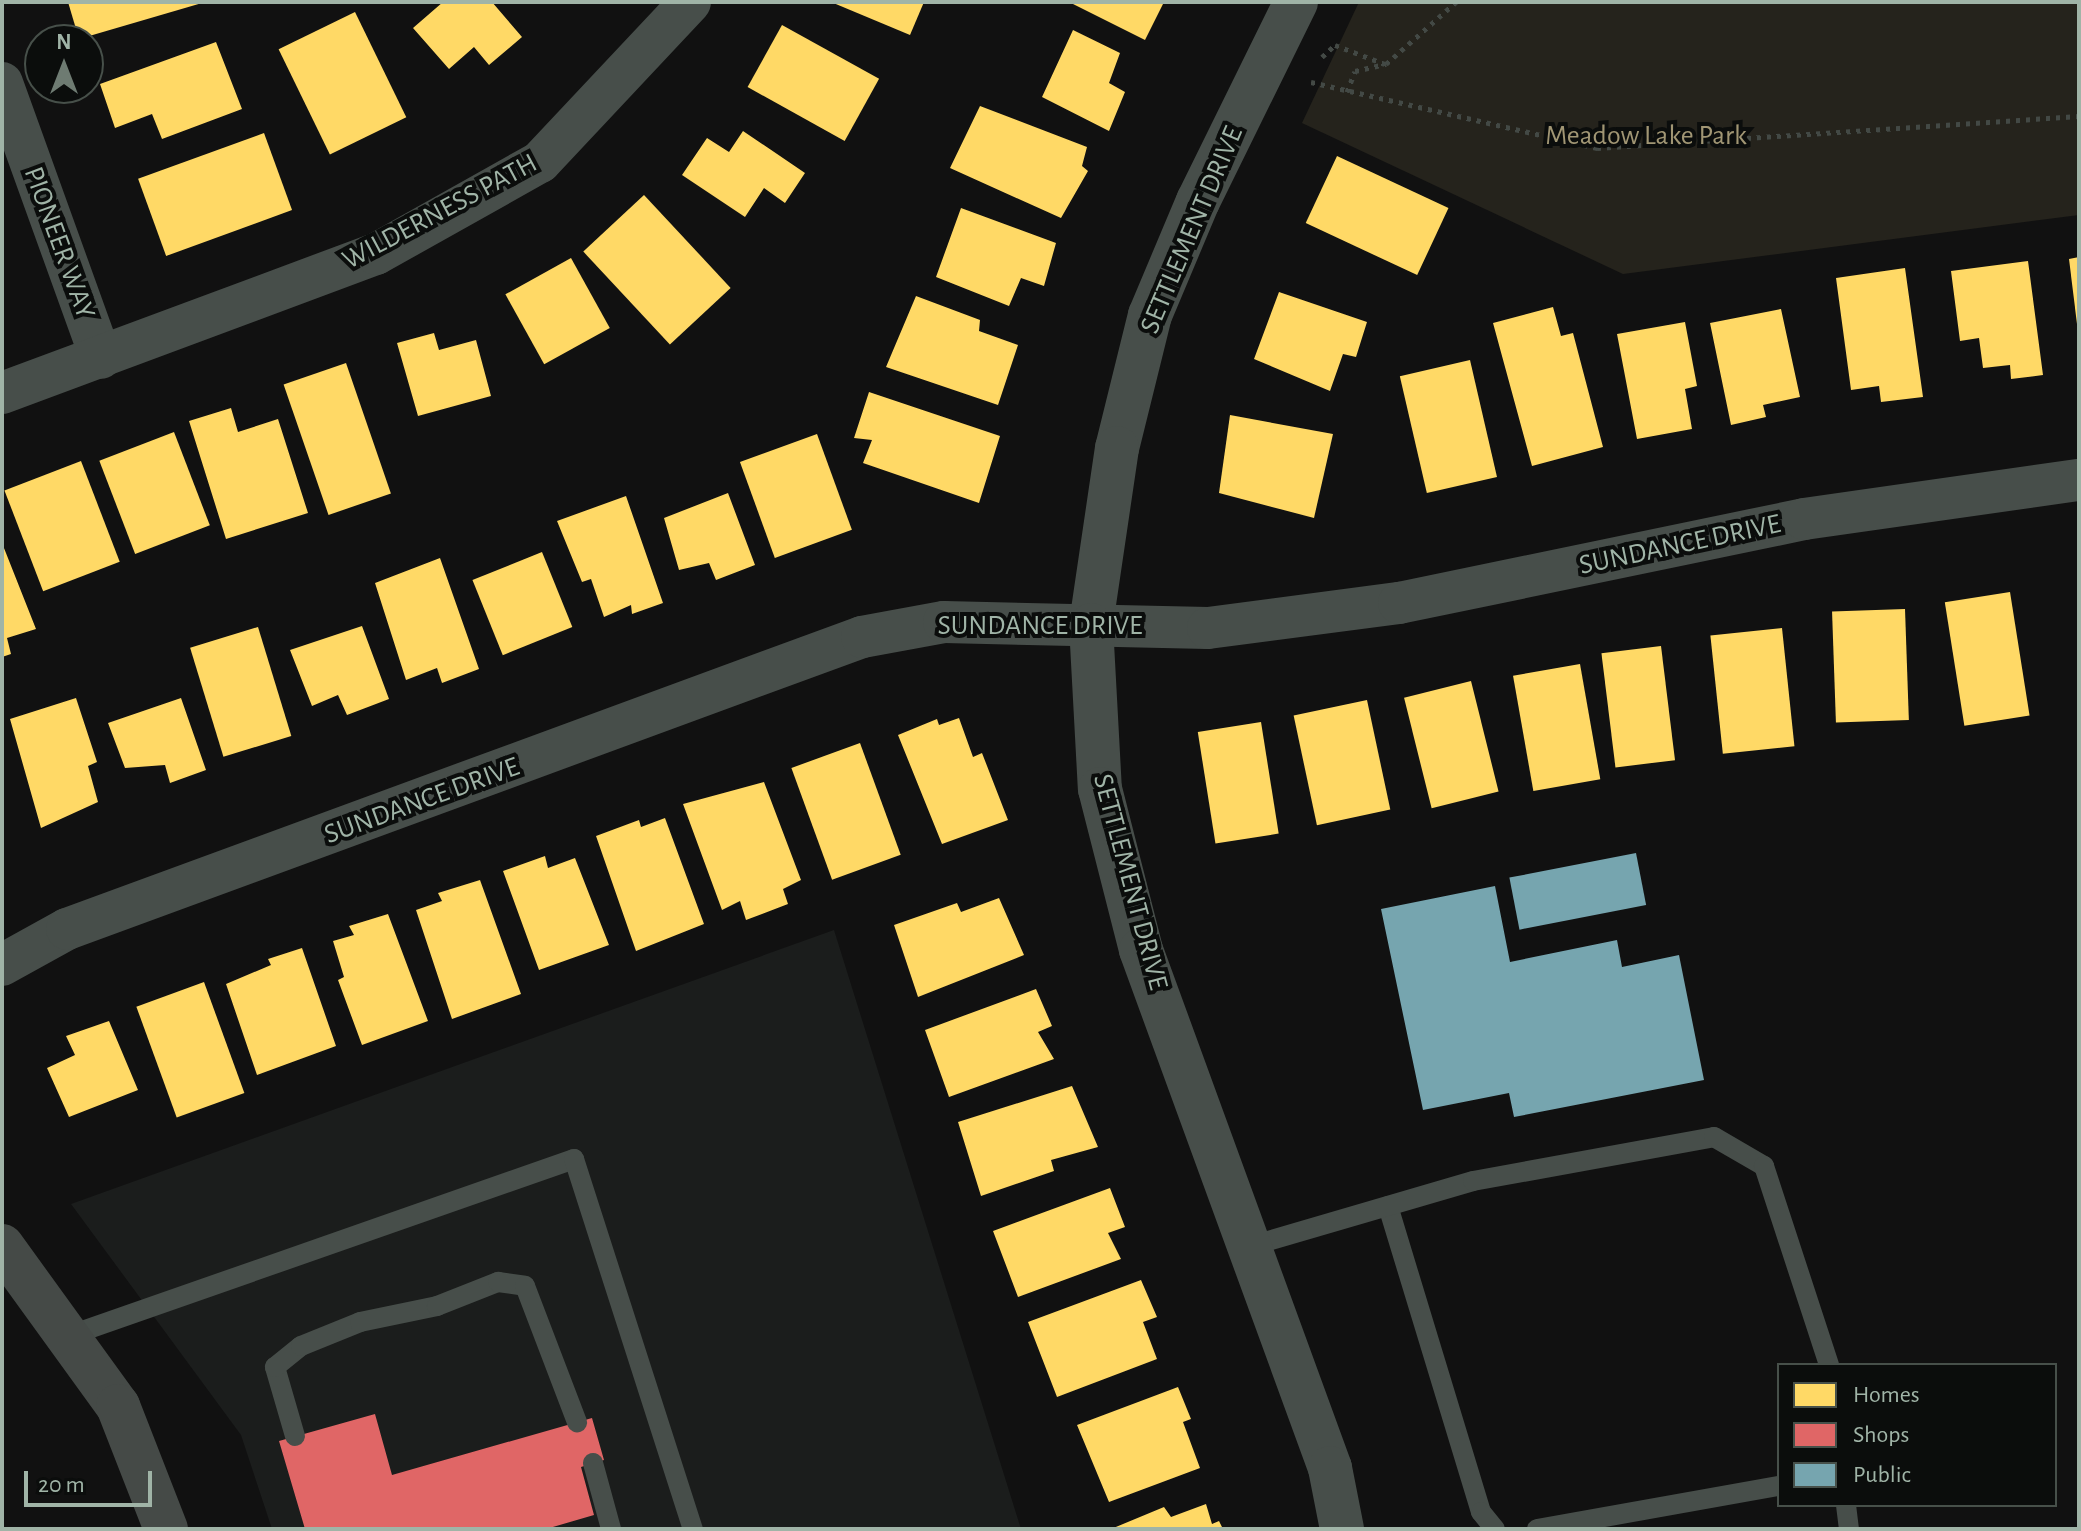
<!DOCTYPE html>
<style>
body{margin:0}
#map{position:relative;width:2081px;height:1531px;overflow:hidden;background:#111;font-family:"Alegreya Sans",sans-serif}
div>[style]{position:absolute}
.built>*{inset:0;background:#1b1d1c}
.green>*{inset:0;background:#25231c}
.homes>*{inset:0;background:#ffd966;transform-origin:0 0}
.shops>*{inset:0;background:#e06666}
.public>*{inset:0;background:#76a5af;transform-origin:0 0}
.path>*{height:5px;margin-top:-2.5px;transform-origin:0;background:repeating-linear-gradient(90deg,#434945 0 4px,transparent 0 10px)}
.service>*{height:20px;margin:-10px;padding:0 10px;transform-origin:10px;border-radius:10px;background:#474e4a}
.minor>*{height:42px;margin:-21px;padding:0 21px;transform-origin:21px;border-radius:21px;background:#474e4a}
.tertiary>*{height:44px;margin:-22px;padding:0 22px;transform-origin:22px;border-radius:22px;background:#474e4a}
.secondary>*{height:44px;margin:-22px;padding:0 22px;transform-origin:22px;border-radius:22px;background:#454a47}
span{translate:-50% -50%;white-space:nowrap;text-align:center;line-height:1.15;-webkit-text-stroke:8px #0b0d0c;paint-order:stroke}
.park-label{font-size:28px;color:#a19674}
.street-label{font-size:28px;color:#a0b4a7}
.frame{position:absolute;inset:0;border:4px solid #a0b4a7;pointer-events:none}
.legend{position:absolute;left:1777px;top:1363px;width:280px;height:144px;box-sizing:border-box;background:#0b0d0c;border:2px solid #47504a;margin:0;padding:10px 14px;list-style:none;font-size:24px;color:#a0b4a7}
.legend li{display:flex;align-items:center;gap:16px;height:40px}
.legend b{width:40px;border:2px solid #47504a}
.north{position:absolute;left:24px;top:24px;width:80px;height:80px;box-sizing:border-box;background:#0b0d0c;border:2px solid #47504a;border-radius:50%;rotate:0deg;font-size:22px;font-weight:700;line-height:32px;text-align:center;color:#a0b4a7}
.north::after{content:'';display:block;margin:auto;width:28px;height:36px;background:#6e7b72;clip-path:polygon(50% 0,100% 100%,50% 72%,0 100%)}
.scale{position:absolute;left:24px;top:1471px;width:128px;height:36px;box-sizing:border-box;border:4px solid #a0b4a7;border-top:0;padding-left:10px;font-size:24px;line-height:28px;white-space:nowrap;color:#a0b4a7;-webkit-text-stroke:6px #0b0d0c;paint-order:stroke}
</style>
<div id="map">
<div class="built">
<div style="clip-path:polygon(834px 930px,1021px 1529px,272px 1529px,241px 1435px,71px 1204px)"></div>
</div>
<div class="green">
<div style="clip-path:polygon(1359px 2px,2079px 2px,2079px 215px,1623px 274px,1302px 123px)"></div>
</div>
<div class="homes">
<div style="clip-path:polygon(68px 2px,202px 2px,202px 3px,79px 39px)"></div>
<div style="clip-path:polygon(443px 2px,492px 2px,522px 37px,489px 65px,474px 47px,449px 69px,413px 28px)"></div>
<div style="clip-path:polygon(831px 2px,924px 2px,910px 35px)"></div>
<div style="clip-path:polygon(1069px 2px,1164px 2px,1145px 40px)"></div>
<div style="left:355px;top:12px;width:117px;height:85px;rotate:64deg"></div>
<div style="left:782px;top:25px;width:111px;height:71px;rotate:29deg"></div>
<div style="clip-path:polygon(1073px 30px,1120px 53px,1109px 83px,1125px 92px,1109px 131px,1042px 97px)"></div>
<div style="clip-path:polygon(216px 42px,242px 109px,162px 139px,152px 114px,115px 128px,100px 84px)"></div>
<div style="clip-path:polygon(980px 106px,1087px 147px,1082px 166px,1088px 171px,1061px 218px,950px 168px)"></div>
<div style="clip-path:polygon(743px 131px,805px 173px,785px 203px,764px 188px,745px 217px,682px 175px,707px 138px,729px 152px)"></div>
<div style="left:264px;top:133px;width:82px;height:134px;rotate:70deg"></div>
<div style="left:1337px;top:156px;width:123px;height:74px;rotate:25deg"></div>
<div style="left:644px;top:195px;width:127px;height:83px;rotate:47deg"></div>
<div style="clip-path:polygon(961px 208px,1056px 243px,1044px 286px,1021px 278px,1009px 306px,936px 277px)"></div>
<div style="clip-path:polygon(2079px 257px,2079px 324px,2077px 324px,2069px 259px)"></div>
<div style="left:571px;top:258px;width:80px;height:75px;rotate:61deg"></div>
<div style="clip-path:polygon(2028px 261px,2043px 375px,2011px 379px,2010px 365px,1983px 368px,1979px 338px,1960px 341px,1951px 271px)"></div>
<div style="clip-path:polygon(1905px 268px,1923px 397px,1881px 402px,1879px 386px,1851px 390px,1836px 278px)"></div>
<div style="clip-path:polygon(1279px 292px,1367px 322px,1356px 357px,1343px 354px,1330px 391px,1254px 359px)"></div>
<div style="clip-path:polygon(916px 296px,980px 320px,979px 331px,1018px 345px,998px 405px,886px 367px)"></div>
<div style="clip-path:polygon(1553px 307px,1561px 336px,1573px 333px,1603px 447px,1532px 466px,1493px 323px)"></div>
<div style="clip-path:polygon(1781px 309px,1800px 397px,1763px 405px,1766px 417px,1731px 425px,1710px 323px)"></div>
<div style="clip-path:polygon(1685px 322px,1697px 386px,1685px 389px,1692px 429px,1637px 439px,1617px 334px)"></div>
<div style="clip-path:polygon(434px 333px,439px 350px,476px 340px,491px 396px,418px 416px,397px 343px)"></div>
<div style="left:1470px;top:360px;width:120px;height:72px;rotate:77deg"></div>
<div style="left:346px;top:363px;width:138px;height:66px;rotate:71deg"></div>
<div style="clip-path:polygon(869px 392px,1000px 436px,979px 503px,863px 463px,872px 440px,854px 438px)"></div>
<div style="clip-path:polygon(231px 408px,238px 432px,278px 419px,308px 513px,226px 539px,189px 421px)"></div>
<div style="clip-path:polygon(1230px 415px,1333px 434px,1314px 518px,1219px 493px)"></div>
<div style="left:174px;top:432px;width:100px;height:80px;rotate:69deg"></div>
<div style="left:817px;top:434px;width:102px;height:82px;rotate:70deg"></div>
<div style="left:81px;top:461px;width:108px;height:82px;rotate:69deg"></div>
<div style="clip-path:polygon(728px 493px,755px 565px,716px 580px,709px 563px,679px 570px,664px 518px)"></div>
<div style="clip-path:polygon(626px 496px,663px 603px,632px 614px,631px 605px,604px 617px,591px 579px,582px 582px,557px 521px)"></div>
<div style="clip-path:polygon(2px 543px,36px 629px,7px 638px,11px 654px,2px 657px)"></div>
<div style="left:542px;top:552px;width:81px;height:75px;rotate:68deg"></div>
<div style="clip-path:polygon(440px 558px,479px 669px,442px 683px,437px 668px,406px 680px,375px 583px)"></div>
<div style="left:2010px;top:592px;width:125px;height:66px;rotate:81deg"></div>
<div style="left:1905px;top:609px;width:111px;height:73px;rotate:88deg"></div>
<div style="clip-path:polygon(362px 626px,389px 699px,347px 715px,338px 695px,312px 706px,290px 650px)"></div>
<div style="left:258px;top:627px;width:114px;height:71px;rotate:73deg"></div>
<div style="left:1782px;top:628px;width:119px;height:72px;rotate:84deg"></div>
<div style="left:1661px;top:646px;width:115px;height:60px;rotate:83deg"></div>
<div style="left:1580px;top:664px;width:117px;height:68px;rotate:80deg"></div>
<div style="left:1471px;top:681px;width:114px;height:69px;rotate:76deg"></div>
<div style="clip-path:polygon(76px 698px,97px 762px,88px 766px,98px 802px,41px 828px,10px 719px)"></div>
<div style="clip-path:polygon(181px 698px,206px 770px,170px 783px,165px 765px,125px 768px,108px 723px)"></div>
<div style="left:1367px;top:700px;width:112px;height:75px;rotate:78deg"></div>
<div style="clip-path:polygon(959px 718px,973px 757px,982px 753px,1008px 820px,942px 844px,898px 735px,937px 719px,939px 725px)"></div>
<div style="left:1261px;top:722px;width:113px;height:64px;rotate:81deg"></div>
<div style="left:860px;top:743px;width:119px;height:73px;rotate:70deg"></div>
<div style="clip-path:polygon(764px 782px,801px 880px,783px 889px,788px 904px,746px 920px,740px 901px,722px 910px,683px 804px)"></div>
<div style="clip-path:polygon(665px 818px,704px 924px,636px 951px,596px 836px,639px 820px,641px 827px)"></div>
<div style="clip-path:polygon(545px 856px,548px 868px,575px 858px,609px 945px,539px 970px,503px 871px)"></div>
<div style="clip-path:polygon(480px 880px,521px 994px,452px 1019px,416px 910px,442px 901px,438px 893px)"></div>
<div style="clip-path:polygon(999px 898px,1024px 955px,918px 997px,894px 925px,957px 903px,961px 912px)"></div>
<div style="clip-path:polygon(388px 914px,428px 1021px,362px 1045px,338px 980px,344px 977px,333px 941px,354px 935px,349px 926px)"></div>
<div style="clip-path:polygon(302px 948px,336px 1046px,257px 1075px,226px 984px,271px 965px,268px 959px)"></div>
<div style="left:204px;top:982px;width:118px;height:72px;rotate:70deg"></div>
<div style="clip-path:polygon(1036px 989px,1052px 1026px,1038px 1032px,1054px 1059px,949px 1097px,925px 1030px)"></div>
<div style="clip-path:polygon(109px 1021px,138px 1090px,69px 1117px,47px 1068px,75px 1055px,66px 1036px)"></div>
<div style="clip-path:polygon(1072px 1086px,1098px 1147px,1051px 1160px,1054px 1171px,981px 1196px,958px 1122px)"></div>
<div style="clip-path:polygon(1110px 1188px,1125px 1227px,1108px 1233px,1121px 1259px,1018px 1297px,993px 1231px)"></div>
<div style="clip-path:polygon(1141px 1280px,1157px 1317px,1143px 1322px,1157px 1359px,1057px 1397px,1028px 1322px)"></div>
<div style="clip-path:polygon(1178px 1387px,1191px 1419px,1183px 1422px,1200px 1468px,1109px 1502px,1077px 1425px)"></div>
<div style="clip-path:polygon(1206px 1504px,1212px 1524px,1219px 1521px,1223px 1529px,1111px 1529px,1164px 1507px,1171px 1517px)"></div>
</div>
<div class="shops">
<div style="clip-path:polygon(375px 1414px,392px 1475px,592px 1418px,604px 1460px,581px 1467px,594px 1515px,546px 1529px,305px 1529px,279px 1441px)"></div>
</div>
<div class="public">
<div style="left:1636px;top:853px;width:53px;height:129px;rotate:79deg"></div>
<div style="clip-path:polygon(1495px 886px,1510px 962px,1617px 940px,1622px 967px,1679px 955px,1704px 1080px,1514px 1117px,1509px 1093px,1423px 1110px,1381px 909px)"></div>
</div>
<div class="path">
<div style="left:1322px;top:57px;width:18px;rotate:-43deg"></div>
<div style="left:1335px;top:45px;width:53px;rotate:20.8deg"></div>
<div style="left:1311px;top:82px;width:294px;rotate:13deg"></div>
<div style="left:1597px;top:148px;width:483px;rotate:-3.8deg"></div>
<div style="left:1347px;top:92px;width:22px;rotate:-69deg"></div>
<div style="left:1355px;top:71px;width:32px;rotate:-13deg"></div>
<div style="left:1386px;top:64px;width:94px;rotate:-41.5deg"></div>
</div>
<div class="service">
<div style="left:1388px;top:1206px;width:320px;rotate:73.1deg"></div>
<div style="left:1481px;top:1512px;width:22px;rotate:51deg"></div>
<div style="left:1251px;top:1246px;width:231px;rotate:-16.3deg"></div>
<div style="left:1473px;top:1181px;width:245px;rotate:-10.3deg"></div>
<div style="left:1714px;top:1137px;width:58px;rotate:30.1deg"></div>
<div style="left:1764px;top:1166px;width:209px;rotate:71.9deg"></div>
<div style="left:71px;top:1335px;width:533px;rotate:-19.28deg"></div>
<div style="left:574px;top:1159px;width:389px;rotate:72.2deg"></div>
<div style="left:295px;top:1436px;width:72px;rotate:-106.2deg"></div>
<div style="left:275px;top:1367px;width:33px;rotate:-39deg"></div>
<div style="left:301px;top:1346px;width:64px;rotate:-22.1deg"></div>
<div style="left:360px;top:1322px;width:79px;rotate:-11.7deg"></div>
<div style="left:437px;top:1306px;width:66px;rotate:-21.5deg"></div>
<div style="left:498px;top:1282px;width:27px;rotate:8deg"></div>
<div style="left:525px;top:1286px;width:146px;rotate:69.1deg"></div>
<div style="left:593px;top:1463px;width:68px;rotate:74.7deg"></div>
<div style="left:1846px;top:1505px;width:24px;rotate:83deg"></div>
<div style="left:1537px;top:1529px;width:246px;rotate:-10.1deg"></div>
</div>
<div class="minor">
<div style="left:2px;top:83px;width:292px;rotate:70.2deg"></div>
<div style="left:2px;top:393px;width:399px;rotate:-20.4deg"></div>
<div style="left:376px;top:254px;width:188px;rotate:-29.3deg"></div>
<div style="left:540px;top:162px;width:219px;rotate:-46.8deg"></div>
<div style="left:2px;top:965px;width:74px;rotate:-29deg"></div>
<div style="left:67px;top:929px;width:847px;rotate:-20.17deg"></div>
<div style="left:862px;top:637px;width:83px;rotate:-10.4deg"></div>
<div style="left:944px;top:622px;width:264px;rotate:1.3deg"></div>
<div style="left:1208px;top:628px;width:193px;rotate:-7.5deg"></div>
<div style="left:1399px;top:603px;width:414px;rotate:-11.7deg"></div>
<div style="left:1804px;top:519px;width:278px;rotate:-8.1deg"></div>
</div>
<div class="tertiary">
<div style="left:1296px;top:2px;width:222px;rotate:116.2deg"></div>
<div style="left:1198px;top:201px;width:124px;rotate:112.8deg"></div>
<div style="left:1150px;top:315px;width:137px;rotate:103.9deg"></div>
<div style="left:1117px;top:448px;width:179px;rotate:98.4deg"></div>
<div style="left:1091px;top:625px;width:164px;rotate:86.9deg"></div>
<div style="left:1100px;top:789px;width:166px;rotate:75.7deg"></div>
<div style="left:1141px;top:950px;width:551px;rotate:69.95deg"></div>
<div style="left:1330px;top:1468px;width:62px;rotate:78.9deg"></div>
</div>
<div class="secondary">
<div style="left:2px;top:1246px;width:198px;rotate:54.1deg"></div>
<div style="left:118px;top:1406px;width:132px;rotate:68.7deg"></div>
</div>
<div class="park-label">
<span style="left:1646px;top:136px">Meadow Lake Park</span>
</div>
<div class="street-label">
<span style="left:440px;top:212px;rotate:-28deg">WILDERNESS PATH</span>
<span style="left:1192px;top:230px;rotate:-67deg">SETTLEMENT DRIVE</span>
<span style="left:59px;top:243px;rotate:70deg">PIONEER WAY</span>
<span style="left:1680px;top:545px;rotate:-12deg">SUNDANCE DRIVE</span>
<span style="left:1040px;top:626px">SUNDANCE DRIVE</span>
<span style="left:422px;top:801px;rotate:-20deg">SUNDANCE DRIVE</span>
<span style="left:1130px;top:882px;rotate:75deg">SETTLEMENT DRIVE</span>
</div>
<div class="frame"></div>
<ul class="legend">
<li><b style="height:22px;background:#ffd966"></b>Homes</li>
<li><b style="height:22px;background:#e06666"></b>Shops</li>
<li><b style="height:22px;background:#76a5af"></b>Public</li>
</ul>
<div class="north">N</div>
<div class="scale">20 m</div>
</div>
